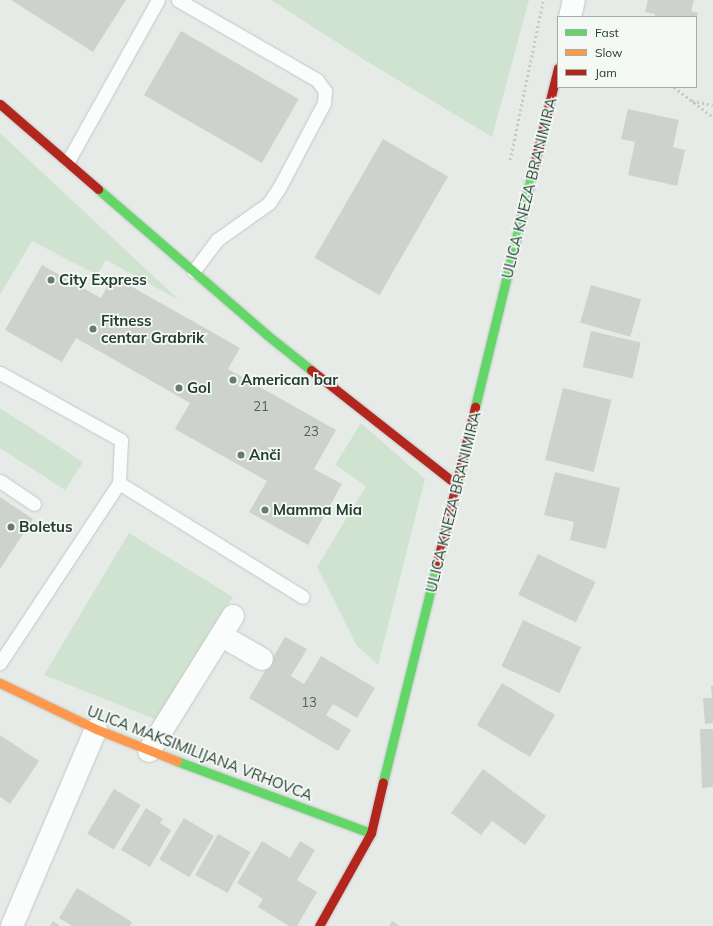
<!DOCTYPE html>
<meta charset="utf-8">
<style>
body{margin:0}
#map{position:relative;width:713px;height:926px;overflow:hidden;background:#e6ebe8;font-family:Mulish,sans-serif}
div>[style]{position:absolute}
.green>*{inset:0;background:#d0e3d1}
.building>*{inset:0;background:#cdd2cf;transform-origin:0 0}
.path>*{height:2.5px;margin-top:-1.25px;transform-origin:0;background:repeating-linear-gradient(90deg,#c2cac5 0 2px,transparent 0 5px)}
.roads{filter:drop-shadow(0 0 1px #c3c8c5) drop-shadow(0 0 1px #c3c8c5)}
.lane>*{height:13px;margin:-6.5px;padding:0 6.5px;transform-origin:6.5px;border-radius:6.5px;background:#fbfcfc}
.street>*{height:22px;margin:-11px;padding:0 11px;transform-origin:11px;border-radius:11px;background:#fbfcfc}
.fast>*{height:9px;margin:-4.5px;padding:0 4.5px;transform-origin:4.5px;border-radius:4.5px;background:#63d668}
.slow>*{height:9px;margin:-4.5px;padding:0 4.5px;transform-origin:4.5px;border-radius:4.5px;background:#ff974d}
.jam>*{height:9px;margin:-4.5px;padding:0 4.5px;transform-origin:4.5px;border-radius:4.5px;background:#b3261e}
.dots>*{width:11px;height:11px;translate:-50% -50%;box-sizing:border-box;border:2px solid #f4f9f6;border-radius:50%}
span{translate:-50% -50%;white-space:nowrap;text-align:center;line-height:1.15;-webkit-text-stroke:3.5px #f4f9f6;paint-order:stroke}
.number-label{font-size:13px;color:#4f6459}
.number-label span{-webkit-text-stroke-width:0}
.street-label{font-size:15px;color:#243e31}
.poi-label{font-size:15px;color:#243e31;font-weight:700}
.left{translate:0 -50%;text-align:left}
.legend{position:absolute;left:557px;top:16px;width:140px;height:72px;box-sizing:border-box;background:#f4f9f6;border:1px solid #a1aea7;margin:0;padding:5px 7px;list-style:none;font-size:12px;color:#243e31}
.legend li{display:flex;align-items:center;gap:8px;height:20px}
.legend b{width:20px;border:1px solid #a1aea7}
</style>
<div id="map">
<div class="green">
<div style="clip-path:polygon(271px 0,529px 0,492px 137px,363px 59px)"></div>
<div style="clip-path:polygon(0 133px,179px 300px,106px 260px,97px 275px,32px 241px,0 295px)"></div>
<div style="clip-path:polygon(0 408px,83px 462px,65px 490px,0 448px)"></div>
<div style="clip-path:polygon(361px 423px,425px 479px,378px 665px,357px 646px,317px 567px,366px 486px,335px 465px)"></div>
<div style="clip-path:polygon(129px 533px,233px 597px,157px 720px,44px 675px)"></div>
</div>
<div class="building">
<div style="clip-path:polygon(11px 0,126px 0,93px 52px)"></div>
<div style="clip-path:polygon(648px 0,694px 0,691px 11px,698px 13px,697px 17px,654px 17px,655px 14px,645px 12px)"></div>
<div style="left:181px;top:31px;width:136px;height:74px;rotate:30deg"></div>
<div style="clip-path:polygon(628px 109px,679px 120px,673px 147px,685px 150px,677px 186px,628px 175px,635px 142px,621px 139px)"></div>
<div style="left:383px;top:139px;width:75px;height:137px;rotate:30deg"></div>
<div style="clip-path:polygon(42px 265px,101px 298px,113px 276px,240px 348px,228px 369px,336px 430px,314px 469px,342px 484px,308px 545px,249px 512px,267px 481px,175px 429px,190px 403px,76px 338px,62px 362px,5px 330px)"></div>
<div style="left:591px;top:285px;width:52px;height:39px;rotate:16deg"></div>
<div style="left:591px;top:331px;width:51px;height:37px;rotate:13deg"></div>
<div style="left:563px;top:388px;width:50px;height:74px;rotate:14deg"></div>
<div style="clip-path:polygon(555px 472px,620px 488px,606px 549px,570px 540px,574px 522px,544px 515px)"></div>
<div style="clip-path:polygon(0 497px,33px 519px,0 569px)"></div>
<div style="left:538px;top:554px;width:64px;height:45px;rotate:26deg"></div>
<div style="left:523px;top:620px;width:64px;height:51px;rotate:25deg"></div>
<div style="clip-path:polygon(285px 637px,307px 649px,291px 676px,304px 684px,321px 656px,375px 688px,357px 718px,333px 704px,326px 715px,351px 730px,338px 751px,249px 698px)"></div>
<div style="left:502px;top:683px;width:62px;height:49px;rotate:31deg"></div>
<div style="clip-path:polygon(711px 686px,713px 686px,713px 723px,705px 724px,703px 698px,712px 698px)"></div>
<div style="clip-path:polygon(700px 729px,713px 729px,713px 787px,702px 788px)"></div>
<div style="clip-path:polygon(0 735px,39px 761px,10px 804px,0 797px)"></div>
<div style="clip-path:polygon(483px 769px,546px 816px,525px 845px,492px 821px,481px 835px,451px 813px)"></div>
<div style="left:114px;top:789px;width:31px;height:52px;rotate:31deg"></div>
<div style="clip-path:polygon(146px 808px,163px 819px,160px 823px,171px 830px,150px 867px,121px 850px)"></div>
<div style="left:184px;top:818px;width:35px;height:48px;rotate:31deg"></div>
<div style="left:218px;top:834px;width:37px;height:47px;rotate:29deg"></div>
<div style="clip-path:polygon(262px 841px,290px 858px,300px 841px,315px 850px,297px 880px,317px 892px,297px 926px,289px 926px,258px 907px,263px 899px,237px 883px)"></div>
<div style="clip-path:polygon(77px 888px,132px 922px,130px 926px,72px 926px,59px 918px)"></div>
<div style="clip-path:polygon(53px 921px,60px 926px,50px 926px)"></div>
<div style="clip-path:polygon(392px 921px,400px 926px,389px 926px)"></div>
</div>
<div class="path">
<div style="left:674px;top:87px;width:49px;rotate:37.6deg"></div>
<div style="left:692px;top:101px;width:21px;rotate:11deg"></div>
<div style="left:510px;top:160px;width:163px;rotate:-78.3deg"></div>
</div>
<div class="roads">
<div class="lane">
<div style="left:178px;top:0;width:160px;rotate:29.9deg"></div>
<div style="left:317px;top:80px;width:14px;rotate:54deg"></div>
<div style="left:325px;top:91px;width:12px;rotate:95deg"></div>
<div style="left:324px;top:103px;width:96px;rotate:117.9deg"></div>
<div style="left:279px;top:188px;width:18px;rotate:124deg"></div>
<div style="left:269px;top:203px;width:64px;rotate:144.6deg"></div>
<div style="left:217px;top:240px;width:39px;rotate:127deg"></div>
<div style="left:68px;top:161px;width:184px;rotate:-60.8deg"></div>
<div style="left:0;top:373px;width:138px;rotate:29deg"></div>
<div style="left:121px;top:440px;width:43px;rotate:92.7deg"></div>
<div style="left:119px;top:483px;width:216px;rotate:123.5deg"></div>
<div style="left:0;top:481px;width:41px;rotate:34.1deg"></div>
<div style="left:119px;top:483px;width:216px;rotate:31.8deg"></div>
</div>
<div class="street">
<div style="left:570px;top:17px;width:17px;rotate:-77deg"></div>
<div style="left:222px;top:636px;width:46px;rotate:29.9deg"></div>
<div style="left:149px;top:751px;width:159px;rotate:-58.1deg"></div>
<div style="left:12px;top:926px;width:214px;rotate:-66.9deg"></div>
</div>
<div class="fast">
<div style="left:98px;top:189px;width:223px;rotate:40.8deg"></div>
<div style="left:267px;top:335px;width:56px;rotate:38.5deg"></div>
<div style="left:475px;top:407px;width:245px;rotate:-76.3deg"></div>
<div style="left:177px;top:761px;width:207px;rotate:20.4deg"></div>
<div style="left:383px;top:782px;width:226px;rotate:-76.1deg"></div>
</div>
<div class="slow">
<div style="left:0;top:683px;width:106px;rotate:25.6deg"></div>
<div style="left:96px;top:729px;width:87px;rotate:21.6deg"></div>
</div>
<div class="jam">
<div style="left:0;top:104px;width:130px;rotate:40.9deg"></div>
<div style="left:533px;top:169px;width:104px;rotate:-76.1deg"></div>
<div style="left:311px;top:370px;width:186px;rotate:38.2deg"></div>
<div style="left:437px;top:563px;width:161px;rotate:-76.3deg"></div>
<div style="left:319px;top:926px;width:107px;rotate:-60.8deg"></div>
<div style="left:371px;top:833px;width:52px;rotate:-76.8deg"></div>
</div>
</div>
<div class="dots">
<div style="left:51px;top:280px;background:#687b71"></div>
<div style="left:93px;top:329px;background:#687b71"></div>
<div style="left:233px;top:380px;background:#687b71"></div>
<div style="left:179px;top:388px;background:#687b71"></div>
<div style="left:241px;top:455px;background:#687b71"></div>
<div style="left:265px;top:510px;background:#687b71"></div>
<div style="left:11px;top:527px;background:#687b71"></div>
</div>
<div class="number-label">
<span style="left:261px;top:406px">21</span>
<span style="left:311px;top:431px">23</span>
<span style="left:309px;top:702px">13</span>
</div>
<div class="street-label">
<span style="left:529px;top:188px;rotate:-76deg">ULICA KNEZA BRANIMIRA</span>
<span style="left:453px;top:502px;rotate:-76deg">ULICA KNEZA BRANIMIRA</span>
<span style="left:200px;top:753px;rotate:21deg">ULICA MAKSIMILIJANA VRHOVCA</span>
</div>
<div class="poi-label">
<span class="left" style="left:59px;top:280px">City Express</span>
<span class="left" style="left:101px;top:329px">Fitness<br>centar Grabrik</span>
<span class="left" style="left:241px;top:380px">American bar</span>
<span class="left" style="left:187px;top:388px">Gol</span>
<span class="left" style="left:249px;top:455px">Anči</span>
<span class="left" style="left:273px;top:510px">Mamma Mia</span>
<span class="left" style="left:19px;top:527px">Boletus</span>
</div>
<ul class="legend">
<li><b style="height:5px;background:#63d668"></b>Fast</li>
<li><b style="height:5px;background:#ff974d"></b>Slow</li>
<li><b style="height:5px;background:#b3261e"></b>Jam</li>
</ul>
</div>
